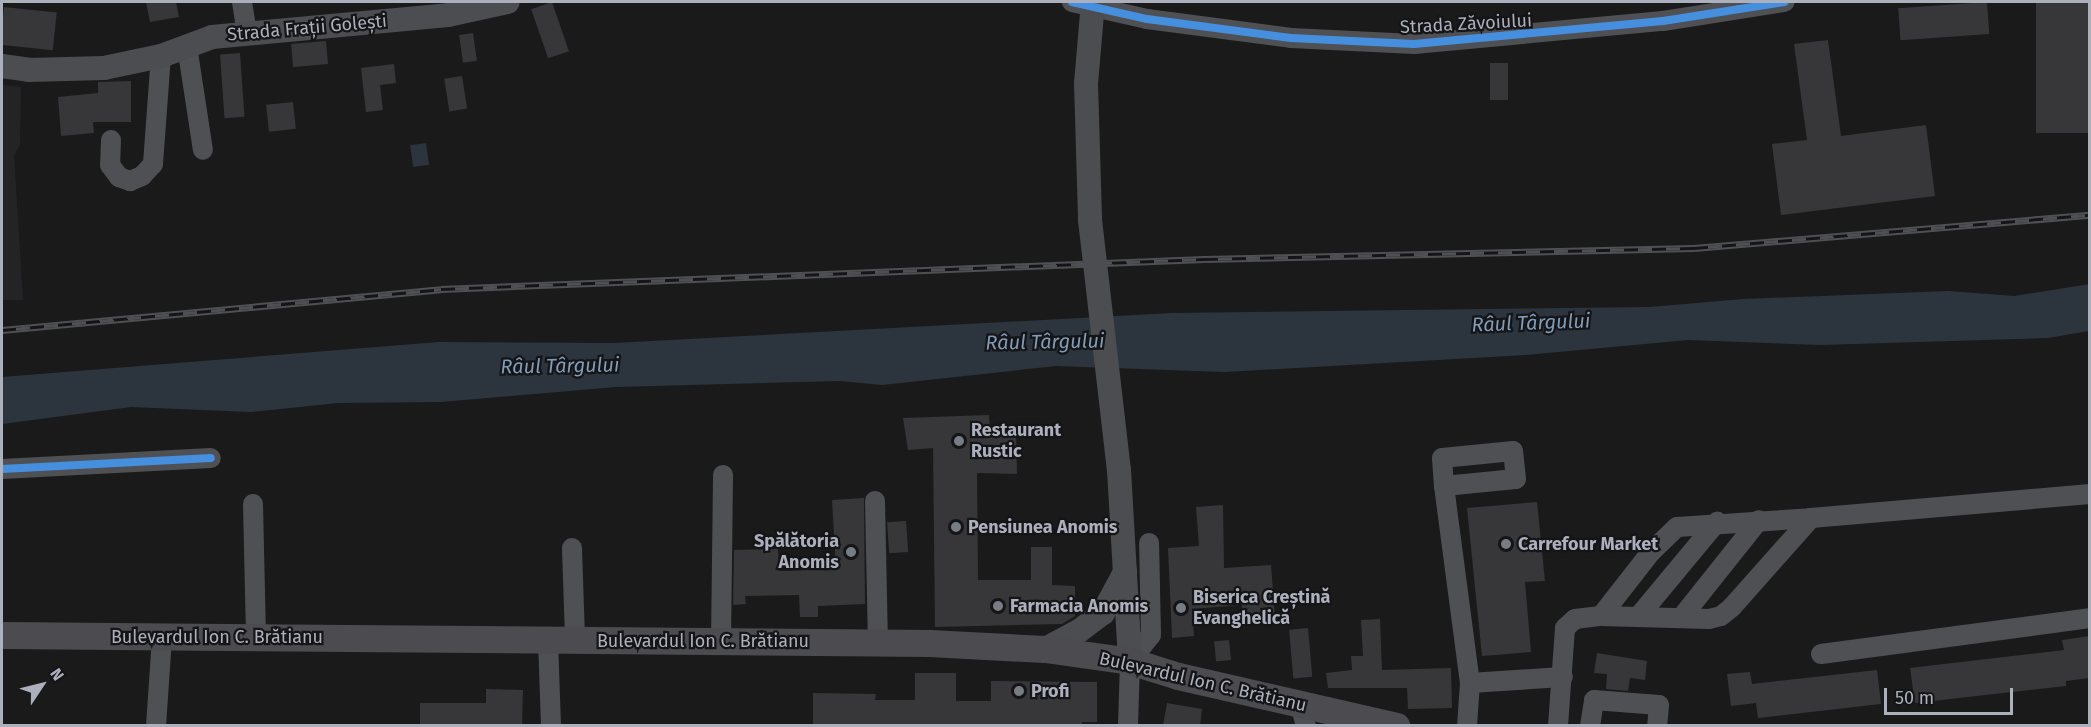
<!DOCTYPE html>
<meta charset="utf-8">
<style>
body{margin:0}
#map{position:relative;width:2091px;height:727px;overflow:hidden;background:#1a1a1b;font-family:"Fira Sans",sans-serif}
div>[style]{position:absolute}
.built>*{inset:0;background:#242427}
.water>*{inset:0;background:#2c353e;transform-origin:0 0}
.building>*{inset:0;background:#373739;transform-origin:0 0}
.minor>*{height:20px;margin:-10px;padding:0 10px;transform-origin:10px;border-radius:10px;background:#4e5054}
.major>*{height:24px;margin:-12px;padding:0 12px;transform-origin:12px;border-radius:12px;background:#4c4d50}
.highway>*{height:27px;margin:-13.5px;padding:0 13.5px;transform-origin:13.5px;border-radius:13.5px;background:#4c4c50}
.rail>*{height:7px;margin-top:-3.5px;transform-origin:0;background:repeating-linear-gradient(90deg,#151417 0 14px,#4f5053 0 28px);box-sizing:border-box;border-block:2px solid #4f5053}
.major-bridge>*{height:24px;margin:-12px;padding:0 12px;transform-origin:12px;border-radius:12px;background:#4c4d50}
.cycleway>*{height:8px;margin:-4px;padding:0 4px;transform-origin:4px;border-radius:4px;background:#468fdf}
.dots>*{width:16px;height:16px;translate:-50% -50%;box-sizing:border-box;border:3px solid #151417;border-radius:50%}
span{translate:-50% -50%;white-space:nowrap;text-align:center;line-height:1.15;-webkit-text-stroke:4.5px #151417;paint-order:stroke}
.street-label{font-size:18px;color:#abb0bc}
.poi-label{font-size:18px;color:#abb0bc;font-weight:700}
.left{translate:0 -50%;text-align:left}
.right{translate:-100% -50%;text-align:right}
.water-label{font-size:20px;color:#809cb9;font-style:italic}
.frame{position:absolute;inset:0;border:3px solid #abb0bc;pointer-events:none}
.north{position:absolute;left:12px;top:655px;width:60px;height:60px;-webkit-text-stroke:4px #151417;paint-order:stroke;rotate:55deg;font-size:16px;font-weight:700;line-height:24px;text-align:center;color:#abb0bc}
.north::after{content:'';display:block;margin:auto;width:21px;height:27px;background:#abb0bc;clip-path:polygon(50% 0,100% 100%,50% 72%,0 100%)}
.scale{position:absolute;left:1884px;top:688px;width:129px;height:27px;box-sizing:border-box;border:3px solid #abb0bc;border-top:0;padding-left:8px;font-size:18px;line-height:21px;white-space:nowrap;color:#abb0bc;-webkit-text-stroke:4px #151417;paint-order:stroke}
</style>
<div id="map">
<div class="built">
<div style="clip-path:polygon(2px 85px,21px 87px,20px 145px,14px 155px,23px 300px,2px 300px)"></div>
</div>
<div class="water">
<div style="left:426px;top:143px;width:22px;height:16px;rotate:82deg"></div>
<div style="clip-path:polygon(2090px 284px,2089px 331px,2048px 338px,1821px 345px,1688px 340px,1526px 355px,1225px 372px,1056px 366px,882px 385px,840px 381px,616px 387px,441px 402px,338px 403px,251px 412px,131px 407px,2px 424px,2px 377px,439px 342px,614px 343px,1172px 313px,1650px 307px,1743px 299px,1948px 291px,2014px 296px)"></div>
</div>
<div class="building">
<div style="clip-path:polygon(146px 2px,176px 2px,179px 17px,150px 22px)"></div>
<div style="left:552px;top:2px;width:52px;height:22px;rotate:71deg"></div>
<div style="left:1987px;top:2px;width:32px;height:89px;rotate:86deg"></div>
<div style="left:2090px;top:3px;width:130px;height:54px;rotate:90deg"></div>
<div style="left:4px;top:7px;width:53px;height:38px;rotate:6deg"></div>
<div style="left:473px;top:33px;width:28px;height:14px;rotate:82deg"></div>
<div style="clip-path:polygon(1828px 40px,1841px 136px,1926px 125px,1935px 196px,1781px 215px,1772px 144px,1807px 140px,1794px 44px)"></div>
<div style="left:326px;top:41px;width:23px;height:35px;rotate:85deg"></div>
<div style="left:240px;top:53px;width:64px;height:20px;rotate:86deg"></div>
<div style="left:1490px;top:63px;width:18px;height:37px"></div>
<div style="clip-path:polygon(394px 64px,396px 83px,380px 85px,383px 110px,366px 112px,361px 68px)"></div>
<div style="left:462px;top:76px;width:33px;height:18px;rotate:81deg"></div>
<div style="clip-path:polygon(131px 81px,131px 122px,93px 122px,94px 133px,61px 136px,58px 97px,98px 93px,98px 82px)"></div>
<div style="left:293px;top:102px;width:27px;height:27px;rotate:84deg"></div>
<div style="clip-path:polygon(989px 415px,990px 429px,1016px 429px,1017px 474px,977px 473px,978px 580px,1031px 580px,1031px 547px,1052px 547px,1052px 585px,1075px 586px,1075px 616px,1062px 624px,935px 627px,933px 448px,908px 450px,903px 418px)"></div>
<div style="clip-path:polygon(864px 498px,865px 604px,818px 606px,818px 617px,800px 617px,799px 595px,745px 596px,746px 604px,733px 605px,734px 550px,778px 549px,779px 571px,836px 569px,832px 500px)"></div>
<div style="clip-path:polygon(1537px 502px,1545px 581px,1525px 582px,1531px 652px,1482px 656px,1467px 508px)"></div>
<div style="clip-path:polygon(1223px 505px,1224px 568px,1271px 565px,1275px 618px,1243px 620px,1242px 605px,1192px 609px,1194px 636px,1172px 638px,1168px 548px,1199px 546px,1196px 507px)"></div>
<div style="left:906px;top:521px;width:31px;height:19px;rotate:86deg"></div>
<div style="clip-path:polygon(1380px 619px,1382px 670px,1451px 668px,1452px 708px,1408px 709px,1407px 688px,1328px 688px,1326px 673px,1352px 670px,1351px 656px,1363px 656px,1361px 620px)"></div>
<div style="left:1308px;top:628px;width:49px;height:19px;rotate:85deg"></div>
<div style="clip-path:polygon(2090px 636px,2090px 678px,2066px 681px,2066px 686px,1915px 703px,1910px 668px,2064px 650px,2062px 640px)"></div>
<div style="left:1229px;top:640px;width:20px;height:15px;rotate:84deg"></div>
<div style="clip-path:polygon(1597px 653px,1647px 661px,1645px 680px,1630px 678px,1628px 691px,1606px 689px,1607px 674px,1594px 673px)"></div>
<div style="clip-path:polygon(1877px 670px,1881px 704px,1758px 718px,1756px 703px,1731px 706px,1727px 674px,1750px 672px,1752px 684px)"></div>
<div style="clip-path:polygon(915px 673px,956px 673px,956px 701px,991px 701px,991px 681px,1097px 682px,1097px 722px,1082px 722px,1082px 726px,813px 726px,813px 693px,876px 694px,875px 700px,915px 700px)"></div>
<div style="clip-path:polygon(486px 689px,523px 690px,522px 726px,420px 726px,420px 703px,486px 703px)"></div>
<div style="clip-path:polygon(1167px 703px,1202px 709px,1200px 726px,1163px 726px)"></div>
</div>
<div class="minor">
<div style="left:242px;top:2px;width:30px;rotate:81deg"></div>
<div style="left:1072px;top:2px;width:77px;rotate:12.8deg"></div>
<div style="left:1147px;top:19px;width:145px;rotate:7.5deg"></div>
<div style="left:1291px;top:38px;width:123px;rotate:2.8deg"></div>
<div style="left:1414px;top:44px;width:250px;rotate:-5.3deg"></div>
<div style="left:1663px;top:21px;width:123px;rotate:-8.9deg"></div>
<div style="left:187px;top:46px;width:105px;rotate:81.3deg"></div>
<div style="left:111px;top:140px;width:25px;rotate:92deg"></div>
<div style="left:110px;top:165px;width:15px;rotate:53deg"></div>
<div style="left:119px;top:177px;width:12px;rotate:20deg"></div>
<div style="left:130px;top:181px;width:13px;rotate:-23deg"></div>
<div style="left:142px;top:176px;width:16px;rotate:-47deg"></div>
<div style="left:153px;top:164px;width:108px;rotate:-85.8deg"></div>
<div style="left:2px;top:469px;width:209px;rotate:-3deg"></div>
<div style="left:1444px;top:486px;width:72px;rotate:-5.6deg"></div>
<div style="left:1516px;top:479px;width:28px;rotate:-96deg"></div>
<div style="left:1513px;top:451px;width:71px;rotate:174.4deg"></div>
<div style="left:1442px;top:458px;width:28px;rotate:86deg"></div>
<div style="left:1444px;top:486px;width:199px;rotate:82.5deg"></div>
<div style="left:1470px;top:683px;width:43px;rotate:94deg"></div>
<div style="left:875px;top:501px;width:142px;rotate:88.8deg"></div>
<div style="left:253px;top:504px;width:132px;rotate:88.7deg"></div>
<div style="left:572px;top:548px;width:92px;rotate:88.1deg"></div>
<div style="left:1601px;top:616px;width:81px;rotate:-52deg"></div>
<div style="left:1651px;top:552px;width:36px;rotate:-44deg"></div>
<div style="left:1677px;top:527px;width:134px;rotate:-3.8deg"></div>
<div style="left:1638px;top:617px;width:124px;rotate:-50.3deg"></div>
<div style="left:1681px;top:618px;width:125px;rotate:-51.5deg"></div>
<div style="left:548px;top:640px;width:86px;rotate:88deg"></div>
<div style="left:721px;top:642px;width:167px;rotate:-89.3deg"></div>
<div style="left:1821px;top:654px;width:271px;rotate:-7.6deg"></div>
<div style="left:1470px;top:683px;width:93px;rotate:-3.7deg"></div>
<div style="left:1300px;top:704px;width:23px;rotate:75deg"></div>
<div style="left:156px;top:726px;width:89px;rotate:-86.1deg"></div>
<div style="left:1128px;top:726px;width:65px;rotate:-88.2deg"></div>
<div style="left:1130px;top:661px;width:33px;rotate:-51deg"></div>
<div style="left:1151px;top:635px;width:92px;rotate:-91.2deg"></div>
<div style="left:1558px;top:726px;width:98px;rotate:-85.9deg"></div>
<div style="left:1565px;top:628px;width:13px;rotate:-42deg"></div>
<div style="left:1575px;top:619px;width:26px;rotate:-7deg"></div>
<div style="left:1601px;top:616px;width:108px;rotate:1.6deg"></div>
<div style="left:1709px;top:619px;width:12px;rotate:-14deg"></div>
<div style="left:1721px;top:616px;width:14px;rotate:-39deg"></div>
<div style="left:1732px;top:607px;width:119px;rotate:-48.4deg"></div>
<div style="left:1811px;top:518px;width:280px;rotate:-4.9deg"></div>
<div style="left:1590px;top:726px;width:26px;rotate:-81deg"></div>
<div style="left:1594px;top:700px;width:65px;rotate:4.4deg"></div>
<div style="left:1659px;top:705px;width:21px;rotate:95deg"></div>
</div>
<div class="major">
<div style="left:2px;top:66px;width:27px;rotate:8deg"></div>
<div style="left:29px;top:70px;width:75px;rotate:-1.5deg"></div>
<div style="left:104px;top:68px;width:58px;rotate:-11.9deg"></div>
<div style="left:161px;top:56px;width:54px;rotate:-20.4deg"></div>
<div style="left:212px;top:37px;width:237px;rotate:-5.3deg"></div>
<div style="left:448px;top:15px;width:61px;rotate:-12.2deg"></div>
<div style="left:1119px;top:470px;width:191px;rotate:86.7deg"></div>
<div style="left:1045px;top:649px;width:38px;rotate:-28deg"></div>
<div style="left:1079px;top:631px;width:30px;rotate:-37deg"></div>
<div style="left:1103px;top:613px;width:47px;rotate:-61.8deg"></div>
</div>
<div class="highway">
<div style="left:2px;top:635px;width:927px;rotate:0.49deg"></div>
<div style="left:929px;top:643px;width:116px;rotate:3deg"></div>
<div style="left:1045px;top:649px;width:86px;rotate:8deg"></div>
<div style="left:1130px;top:661px;width:50px;rotate:17.4deg"></div>
<div style="left:1178px;top:676px;width:224px;rotate:12.9deg"></div>
</div>
<div class="rail">
<div style="left:2px;top:330px;width:441px;rotate:-5.3deg"></div>
<div style="left:441px;top:289px;width:764px;rotate:-2.25deg"></div>
<div style="left:1204px;top:259px;width:490px;rotate:-1.3deg"></div>
<div style="left:1694px;top:248px;width:397px;rotate:-4.8deg"></div>
</div>
<div class="major-bridge">
<div style="left:1093px;top:2px;width:81px;rotate:94.9deg"></div>
<div style="left:1086px;top:83px;width:137px;rotate:88.3deg"></div>
<div style="left:1090px;top:220px;width:252px;rotate:83.4deg"></div>
</div>
<div class="cycleway">
<div style="left:1072px;top:2px;width:77px;rotate:12.8deg"></div>
<div style="left:1147px;top:19px;width:145px;rotate:7.5deg"></div>
<div style="left:1291px;top:38px;width:123px;rotate:2.8deg"></div>
<div style="left:1414px;top:44px;width:250px;rotate:-5.3deg"></div>
<div style="left:1663px;top:21px;width:123px;rotate:-8.9deg"></div>
<div style="left:2px;top:469px;width:209px;rotate:-3deg"></div>
</div>
<div class="dots">
<div style="left:959px;top:441px;background:#787c84"></div>
<div style="left:956px;top:527px;background:#787c84"></div>
<div style="left:1506px;top:544px;background:#787c84"></div>
<div style="left:851px;top:552px;background:#787c84"></div>
<div style="left:998px;top:606px;background:#787c84"></div>
<div style="left:1181px;top:608px;background:#787c84"></div>
<div style="left:1019px;top:691px;background:#787c84"></div>
</div>
<div class="street-label">
<span style="left:1466px;top:24px;rotate:-3deg">Strada Zăvoiului</span>
<span style="left:307px;top:28px;rotate:-5deg">Strada Frații Golești</span>
<span style="left:217px;top:637px">Bulevardul Ion C. Brătianu</span>
<span style="left:703px;top:641px">Bulevardul Ion C. Brătianu</span>
<span style="left:1203px;top:682px;rotate:13deg">Bulevardul Ion C. Brătianu</span>
</div>
<div class="poi-label">
<span class="left" style="left:971px;top:441px">Restaurant<br>Rustic</span>
<span class="left" style="left:968px;top:527px">Pensiunea Anomis</span>
<span class="right" style="left:839px;top:552px">Spălătoria<br>Anomis</span>
<span class="left" style="left:1518px;top:544px">Carrefour Market</span>
<span class="left" style="left:1193px;top:608px">Biserica Creștină<br>Evanghelică</span>
<span class="left" style="left:1010px;top:606px">Farmacia Anomis</span>
<span class="left" style="left:1031px;top:691px">Profi</span>
</div>
<div class="water-label">
<span style="left:1531px;top:323px;rotate:-2deg">Râul Târgului</span>
<span style="left:1045px;top:342px;rotate:-1deg">Râul Târgului</span>
<span style="left:560px;top:366px;rotate:-1deg">Râul Târgului</span>
</div>
<div class="frame"></div>
<div class="north">N</div>
<div class="scale">50 m</div>
</div>
